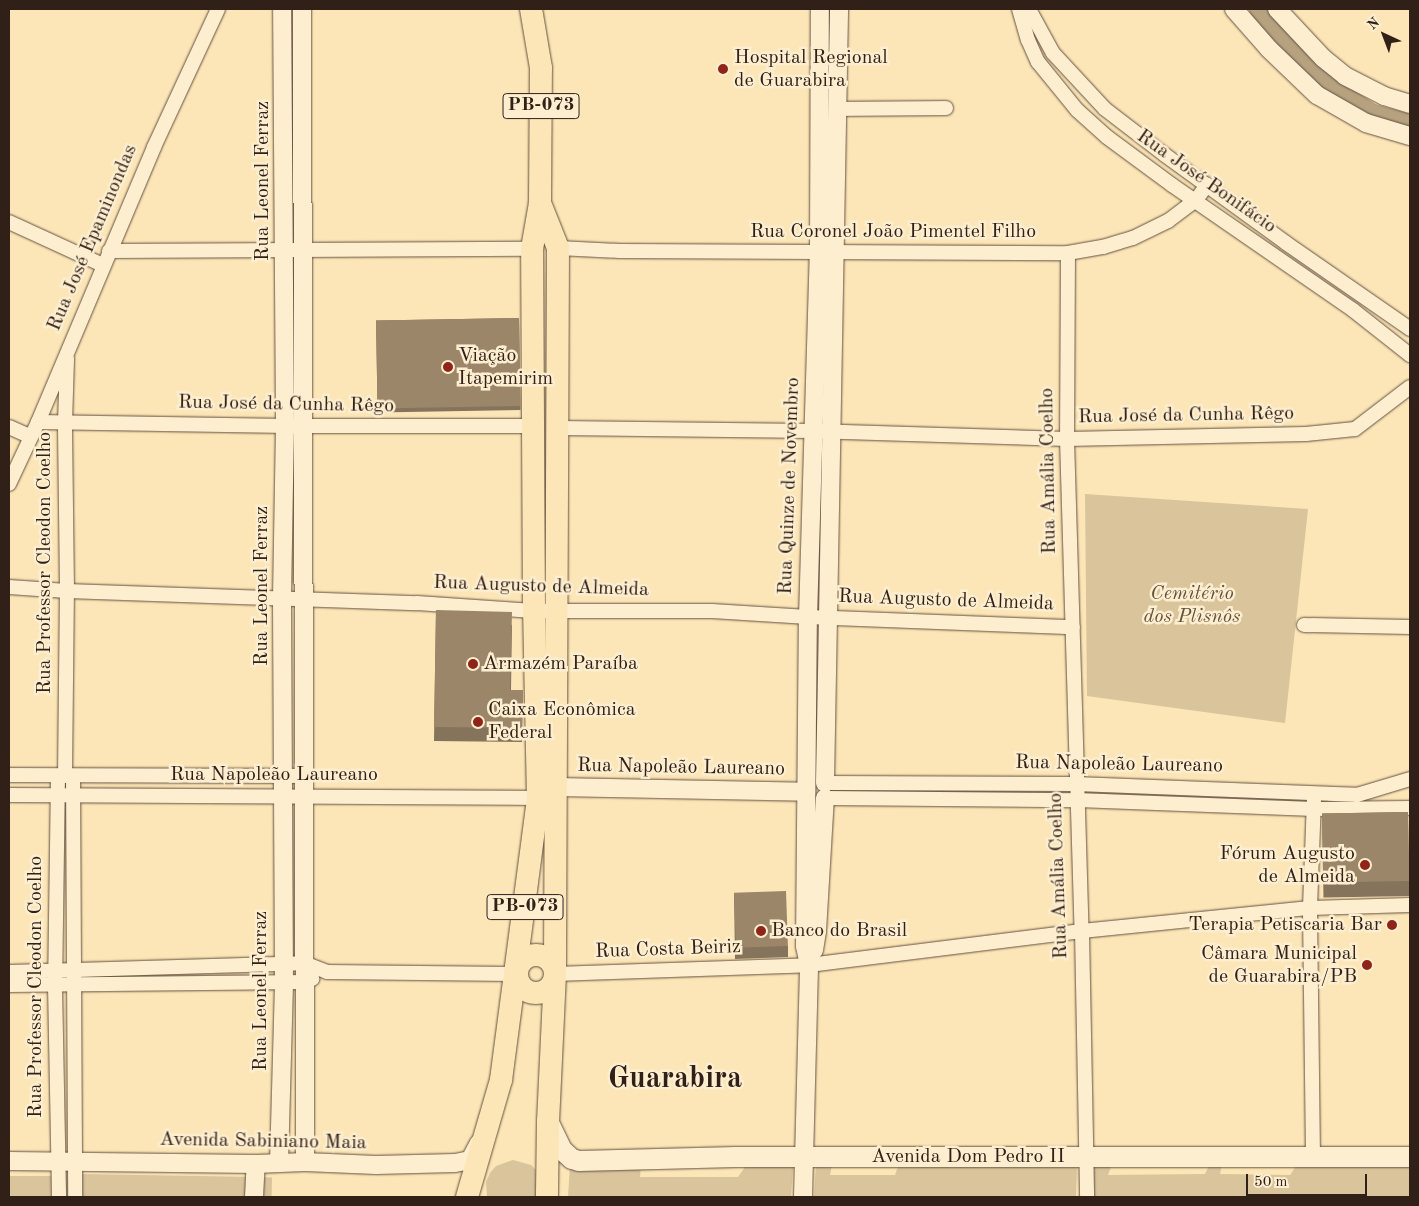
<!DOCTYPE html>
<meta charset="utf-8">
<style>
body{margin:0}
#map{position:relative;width:1419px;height:1206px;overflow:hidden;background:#fce5b6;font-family:"Old Standard TT",serif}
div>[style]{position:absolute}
.green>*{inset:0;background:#d9c49b;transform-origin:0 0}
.canal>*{height:18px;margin:-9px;padding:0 9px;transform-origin:9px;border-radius:9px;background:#b7a280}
.roads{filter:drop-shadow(0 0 1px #645140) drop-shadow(0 0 1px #645140)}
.minor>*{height:14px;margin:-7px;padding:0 7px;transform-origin:7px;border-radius:7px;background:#fdeed0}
.tertiary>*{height:18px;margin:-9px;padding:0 9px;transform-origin:9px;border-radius:9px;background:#fdeed0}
.secondary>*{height:20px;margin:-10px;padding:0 10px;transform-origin:10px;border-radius:10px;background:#fdeed0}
.primary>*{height:22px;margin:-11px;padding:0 11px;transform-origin:11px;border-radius:11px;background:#fce5b6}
.primary>.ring{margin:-11px;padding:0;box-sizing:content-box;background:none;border:22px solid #fce5b6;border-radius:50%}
.wall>*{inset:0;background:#85735b;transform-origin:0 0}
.building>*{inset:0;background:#9b866a;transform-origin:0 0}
.dots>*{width:14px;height:14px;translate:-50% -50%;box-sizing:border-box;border:2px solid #fdeed0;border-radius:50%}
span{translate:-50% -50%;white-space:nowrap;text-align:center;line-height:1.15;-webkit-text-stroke:5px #fdeed0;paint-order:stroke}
.shield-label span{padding:1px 4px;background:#fdeed0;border:1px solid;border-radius:4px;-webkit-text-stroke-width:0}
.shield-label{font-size:19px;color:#312018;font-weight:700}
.poi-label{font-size:20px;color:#312018}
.left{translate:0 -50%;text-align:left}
.right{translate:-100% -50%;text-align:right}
.street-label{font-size:20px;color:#312018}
.park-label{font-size:20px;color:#63513f;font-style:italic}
.town-label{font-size:30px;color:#312018;font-weight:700}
.frame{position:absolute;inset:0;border:10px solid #312018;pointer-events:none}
.north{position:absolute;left:1359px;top:10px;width:50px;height:50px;-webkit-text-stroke:4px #fdeed0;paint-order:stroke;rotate:317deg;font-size:14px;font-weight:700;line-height:20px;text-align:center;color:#312018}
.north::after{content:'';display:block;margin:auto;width:18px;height:22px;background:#312018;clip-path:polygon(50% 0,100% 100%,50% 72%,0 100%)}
.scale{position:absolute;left:1246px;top:1174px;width:121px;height:22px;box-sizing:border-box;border:2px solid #312018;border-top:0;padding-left:6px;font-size:15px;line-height:18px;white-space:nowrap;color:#312018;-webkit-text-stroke:4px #fdeed0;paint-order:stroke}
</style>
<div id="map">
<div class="green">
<div style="clip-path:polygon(1085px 494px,1308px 509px,1285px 723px,1087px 696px)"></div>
<div style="clip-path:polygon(513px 1160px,531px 1165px,538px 1172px,542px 1197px,487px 1197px,486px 1182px,490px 1173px,496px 1166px)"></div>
<div style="clip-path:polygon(1211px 1162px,1222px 1164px,1220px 1174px,1290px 1175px,1298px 1163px,1410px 1163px,1410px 1197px,1093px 1197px,1093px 1164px,1112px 1164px,1108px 1175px,1205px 1174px)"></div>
<div style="clip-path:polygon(899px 1164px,1077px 1164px,1076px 1197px,814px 1197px,816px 1165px,832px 1165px,830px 1175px,895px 1175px)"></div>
<div style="clip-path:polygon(570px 1165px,641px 1166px,640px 1177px,738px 1177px,745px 1167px,793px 1167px,791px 1197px,568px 1197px)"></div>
<div style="left:78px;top:1174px;width:194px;height:23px;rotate:1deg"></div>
<div style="left:9px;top:1176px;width:42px;height:21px"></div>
</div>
<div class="canal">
<div style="left:1258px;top:9px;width:40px;rotate:51deg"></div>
<div style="left:1283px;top:40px;width:62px;rotate:45deg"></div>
<div style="left:1327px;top:84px;width:54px;rotate:32.2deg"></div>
<div style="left:1373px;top:113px;width:38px;rotate:15deg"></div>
</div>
<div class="roads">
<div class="minor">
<div style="left:1019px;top:9px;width:32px;rotate:74deg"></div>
<div style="left:1028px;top:40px;width:24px;rotate:66deg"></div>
<div style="left:1038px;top:62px;width:62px;rotate:50.9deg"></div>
<div style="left:1077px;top:110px;width:40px;rotate:42deg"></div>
<div style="left:1107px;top:137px;width:81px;rotate:36.4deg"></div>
<div style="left:1172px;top:185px;width:220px;rotate:34.6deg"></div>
<div style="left:1353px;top:310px;width:73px;rotate:38.3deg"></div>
<div style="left:1029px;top:9px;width:50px;rotate:61.4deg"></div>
<div style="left:1053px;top:53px;width:76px;rotate:47.1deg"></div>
<div style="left:1105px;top:109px;width:76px;rotate:37.5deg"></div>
<div style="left:1165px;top:155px;width:150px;rotate:36deg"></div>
<div style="left:1286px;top:243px;width:151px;rotate:34.7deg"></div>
<div style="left:838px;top:109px;width:108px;rotate:-0.5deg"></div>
<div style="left:9px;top:222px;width:103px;rotate:24.6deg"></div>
<div style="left:558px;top:248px;width:62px;rotate:2.8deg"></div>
<div style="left:620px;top:251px;width:448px;rotate:0.3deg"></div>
<div style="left:1068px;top:253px;width:36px;rotate:-10deg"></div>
<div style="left:1103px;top:247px;width:31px;rotate:-17deg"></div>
<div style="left:1133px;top:238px;width:39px;rotate:-26deg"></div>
<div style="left:1168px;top:221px;width:35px;rotate:-37deg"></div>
<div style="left:1196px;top:200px;width:19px;rotate:-54deg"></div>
<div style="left:109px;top:251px;width:423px;rotate:-0.3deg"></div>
<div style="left:1068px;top:253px;width:186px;rotate:90.3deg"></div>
<div style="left:1067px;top:439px;width:492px;rotate:88.3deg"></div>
<div style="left:1082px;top:931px;width:266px;rotate:88.9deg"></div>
<div style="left:38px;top:422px;width:265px;rotate:0.9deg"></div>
<div style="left:303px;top:426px;width:230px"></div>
<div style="left:9px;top:427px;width:24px;rotate:24deg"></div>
<div style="left:558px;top:428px;width:254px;rotate:0.7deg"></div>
<div style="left:812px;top:431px;width:255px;rotate:1.8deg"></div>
<div style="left:1067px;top:439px;width:239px;rotate:-1.2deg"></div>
<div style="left:1306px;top:434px;width:49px;rotate:-5.8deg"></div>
<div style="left:1355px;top:429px;width:69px;rotate:-37.4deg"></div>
<div style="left:9px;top:484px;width:68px;rotate:-64.9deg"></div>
<div style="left:38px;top:422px;width:298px;rotate:-67.1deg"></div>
<div style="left:154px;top:147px;width:152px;rotate:-65.1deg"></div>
<div style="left:9px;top:587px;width:58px;rotate:3.9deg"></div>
<div style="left:67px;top:591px;width:350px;rotate:2deg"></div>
<div style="left:417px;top:603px;width:117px;rotate:3.9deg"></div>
<div style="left:534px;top:611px;width:178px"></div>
<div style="left:712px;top:611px;width:96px;rotate:3.6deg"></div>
<div style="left:808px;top:617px;width:265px;rotate:2.2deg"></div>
<div style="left:1304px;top:625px;width:106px;rotate:1.1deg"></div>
<div style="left:9px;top:775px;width:295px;rotate:0.2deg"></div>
<div style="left:58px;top:776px;width:209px;rotate:90.8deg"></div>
<div style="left:55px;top:985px;width:212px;rotate:88.9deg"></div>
<div style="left:65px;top:776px;width:185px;rotate:-89.4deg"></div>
<div style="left:67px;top:591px;width:168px;rotate:-90.7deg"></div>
<div style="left:65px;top:423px;width:64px;rotate:-88.2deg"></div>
<div style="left:73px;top:776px;width:421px;rotate:89.7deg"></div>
<div style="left:825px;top:783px;width:251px;rotate:0.2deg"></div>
<div style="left:1076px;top:784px;width:281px;rotate:2.2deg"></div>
<div style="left:1357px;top:795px;width:55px;rotate:-16.8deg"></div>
<div style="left:9px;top:795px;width:529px;rotate:0.32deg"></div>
<div style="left:825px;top:798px;width:252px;rotate:0.5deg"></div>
<div style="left:1077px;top:800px;width:237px;rotate:2.2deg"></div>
<div style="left:1314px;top:809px;width:96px;rotate:-0.6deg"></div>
<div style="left:9px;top:972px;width:295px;rotate:-1.7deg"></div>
<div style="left:304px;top:963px;width:25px;rotate:21deg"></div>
<div style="left:327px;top:972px;width:189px;rotate:0.6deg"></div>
<div style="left:555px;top:974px;width:254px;rotate:-2deg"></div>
<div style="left:809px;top:965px;width:275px;rotate:-7.1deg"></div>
<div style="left:1082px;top:931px;width:229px;rotate:-5.8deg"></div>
<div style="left:1310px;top:908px;width:100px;rotate:-1.7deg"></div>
<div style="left:9px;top:985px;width:296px;rotate:-0.6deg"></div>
<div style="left:305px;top:982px;width:8px;rotate:-23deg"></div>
<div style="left:1313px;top:1157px;width:249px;rotate:-90.7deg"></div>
<div style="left:1310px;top:908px;width:108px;rotate:-87.9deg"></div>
</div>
<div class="tertiary">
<div style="left:302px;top:9px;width:1153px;rotate:89.85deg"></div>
<div style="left:1234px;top:9px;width:53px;rotate:48.8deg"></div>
<div style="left:1269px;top:49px;width:66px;rotate:43.8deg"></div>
<div style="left:1317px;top:95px;width:56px;rotate:29.7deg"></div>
<div style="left:1366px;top:123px;width:46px;rotate:16.5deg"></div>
<div style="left:1277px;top:9px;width:67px;rotate:46.8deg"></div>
<div style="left:1323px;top:58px;width:28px;rotate:39deg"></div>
<div style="left:1345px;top:76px;width:44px;rotate:27.1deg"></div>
<div style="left:1384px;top:96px;width:27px;rotate:17deg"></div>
<div style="left:825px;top:783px;width:774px;rotate:-88.96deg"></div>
<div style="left:556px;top:787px;width:250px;rotate:1.1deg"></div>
<div style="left:814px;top:950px;width:19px;rotate:-81deg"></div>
<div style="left:817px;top:931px;width:133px;rotate:-86.6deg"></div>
<div style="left:9px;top:1161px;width:247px;rotate:0.7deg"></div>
<div style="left:256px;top:1164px;width:49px;rotate:-2.3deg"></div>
<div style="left:305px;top:1162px;width:71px;rotate:2.4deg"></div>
<div style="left:376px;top:1165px;width:79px;rotate:-1.5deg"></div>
<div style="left:455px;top:1163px;width:15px;rotate:-11deg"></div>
<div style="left:470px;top:1160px;width:19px;rotate:-62deg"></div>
<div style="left:279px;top:1163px;width:181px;rotate:-88.4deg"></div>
<div style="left:284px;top:982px;width:384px;rotate:-90.3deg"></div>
<div style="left:282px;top:598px;width:173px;rotate:-89deg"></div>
<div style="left:285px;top:425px;width:416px;rotate:-90.4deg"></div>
<div style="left:254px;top:1197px;width:33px;rotate:-87deg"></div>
<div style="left:803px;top:1197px;width:232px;rotate:-88.5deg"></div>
<div style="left:809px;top:965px;width:19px;rotate:-102deg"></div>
<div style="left:805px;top:946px;width:329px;rotate:-89.5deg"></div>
<div style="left:808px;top:617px;width:365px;rotate:-88.3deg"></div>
<div style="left:819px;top:252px;width:243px;rotate:-89.8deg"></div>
</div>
<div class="secondary">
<div style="left:548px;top:1121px;width:32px;rotate:64deg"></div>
<div style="left:562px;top:1150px;width:13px;rotate:42deg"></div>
<div style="left:572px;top:1159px;width:7px;rotate:16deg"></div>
<div style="left:579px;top:1161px;width:157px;rotate:-1.5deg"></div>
<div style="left:736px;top:1157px;width:674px"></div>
</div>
<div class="primary">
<div style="left:540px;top:203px;width:48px;rotate:68.2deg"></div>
<div style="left:558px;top:248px;width:726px;rotate:90.24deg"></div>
<div style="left:555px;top:974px;width:147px;rotate:92.7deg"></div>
<div style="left:548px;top:1121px;width:76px;rotate:90.8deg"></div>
<div class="ring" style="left:517px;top:955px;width:16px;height:16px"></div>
<div style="left:467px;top:1197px;width:122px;rotate:-73.8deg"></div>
<div style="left:501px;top:1080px;width:284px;rotate:-82.5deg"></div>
<div style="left:538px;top:798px;width:187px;rotate:-91.2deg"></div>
<div style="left:534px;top:611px;width:362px;rotate:-90.3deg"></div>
<div style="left:532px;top:249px;width:47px;rotate:-80.1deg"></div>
<div style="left:540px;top:203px;width:135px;rotate:-89.6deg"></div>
<div style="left:541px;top:68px;width:60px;rotate:-99.6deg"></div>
</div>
</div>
<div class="wall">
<div style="left:519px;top:318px;width:92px;height:143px;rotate:89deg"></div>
<div style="clip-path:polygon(436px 610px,512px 625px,511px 690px,523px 690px,522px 742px,434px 741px)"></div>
<div style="left:1408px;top:812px;width:84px;height:86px;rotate:89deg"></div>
<div style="clip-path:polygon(734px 893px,788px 946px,788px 957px,735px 959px)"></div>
</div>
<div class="building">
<div style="left:519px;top:318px;width:88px;height:143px;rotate:89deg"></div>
<div style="clip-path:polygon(436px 610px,512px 612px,510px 690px,523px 690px,522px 728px,434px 727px)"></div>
<div style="left:1408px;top:812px;width:69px;height:86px;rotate:89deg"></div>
<div style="left:786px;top:891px;width:55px;height:52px;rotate:88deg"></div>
</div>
<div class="dots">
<div style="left:723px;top:69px;background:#8f2418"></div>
<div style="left:448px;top:367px;background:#8f2418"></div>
<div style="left:473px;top:664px;background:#8f2418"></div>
<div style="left:478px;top:722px;background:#8f2418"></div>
<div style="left:1365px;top:865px;background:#8f2418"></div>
<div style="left:1392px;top:925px;background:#8f2418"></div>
<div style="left:761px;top:931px;background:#8f2418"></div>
<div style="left:1367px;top:965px;background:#8f2418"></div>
</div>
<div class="shield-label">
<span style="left:541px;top:106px">PB-073</span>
<span style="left:525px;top:907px">PB-073</span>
</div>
<div class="poi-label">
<span class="left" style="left:734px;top:70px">Hospital Regional<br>de Guarabira</span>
<span class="left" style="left:458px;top:368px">Viação<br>Itapemirim</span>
<span class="left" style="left:483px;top:664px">Armazém Paraíba</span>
<span class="left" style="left:488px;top:722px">Caixa Econômica<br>Federal</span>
<span class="right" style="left:1355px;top:866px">Fórum Augusto<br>de Almeida</span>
<span class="right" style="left:1382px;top:925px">Terapia Petiscaria Bar</span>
<span class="left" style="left:771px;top:931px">Banco do Brasil</span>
<span class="right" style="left:1357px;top:966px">Câmara Municipal<br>de Guarabira/PB</span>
</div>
<div class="street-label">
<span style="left:263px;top:181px;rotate:-90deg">Rua Leonel Ferraz</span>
<span style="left:1206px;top:182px;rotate:35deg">Rua José Bonifácio</span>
<span style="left:893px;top:232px">Rua Coronel João Pimentel Filho</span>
<span style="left:93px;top:238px;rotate:-67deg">Rua José Epaminondas</span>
<span style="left:286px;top:405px;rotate:1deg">Rua José da Cunha Rêgo</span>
<span style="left:1186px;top:416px;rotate:-1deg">Rua José da Cunha Rêgo</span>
<span style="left:1049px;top:471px;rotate:-91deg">Rua Amália Coelho</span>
<span style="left:790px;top:486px;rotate:-88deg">Rua Quinze de Novembro</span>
<span style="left:45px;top:563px;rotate:-90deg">Rua Professor Cleodon Coelho</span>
<span style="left:262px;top:586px;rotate:-90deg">Rua Leonel Ferraz</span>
<span style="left:541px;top:587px;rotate:2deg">Rua Augusto de Almeida</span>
<span style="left:946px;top:601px;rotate:2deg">Rua Augusto de Almeida</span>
<span style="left:1119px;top:765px;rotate:1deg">Rua Napoleão Laureano</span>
<span style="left:681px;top:768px;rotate:1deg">Rua Napoleão Laureano</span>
<span style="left:274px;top:775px">Rua Napoleão Laureano</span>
<span style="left:1059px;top:876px;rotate:-92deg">Rua Amália Coelho</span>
<span style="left:668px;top:950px;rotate:-2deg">Rua Costa Beiriz</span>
<span style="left:36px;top:987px;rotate:-90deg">Rua Professor Cleodon Coelho</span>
<span style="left:261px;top:991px;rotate:-90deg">Rua Leonel Ferraz</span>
<span style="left:263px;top:1142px;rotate:1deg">Avenida Sabiniano Maia</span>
<span style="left:968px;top:1157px">Avenida Dom Pedro II</span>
</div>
<div class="park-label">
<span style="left:1192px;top:606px">Cemitério<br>dos Plisnôs</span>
</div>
<div class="town-label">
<span style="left:675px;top:1079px">Guarabira</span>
</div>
<div class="frame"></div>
<div class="north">N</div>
<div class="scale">50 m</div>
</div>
